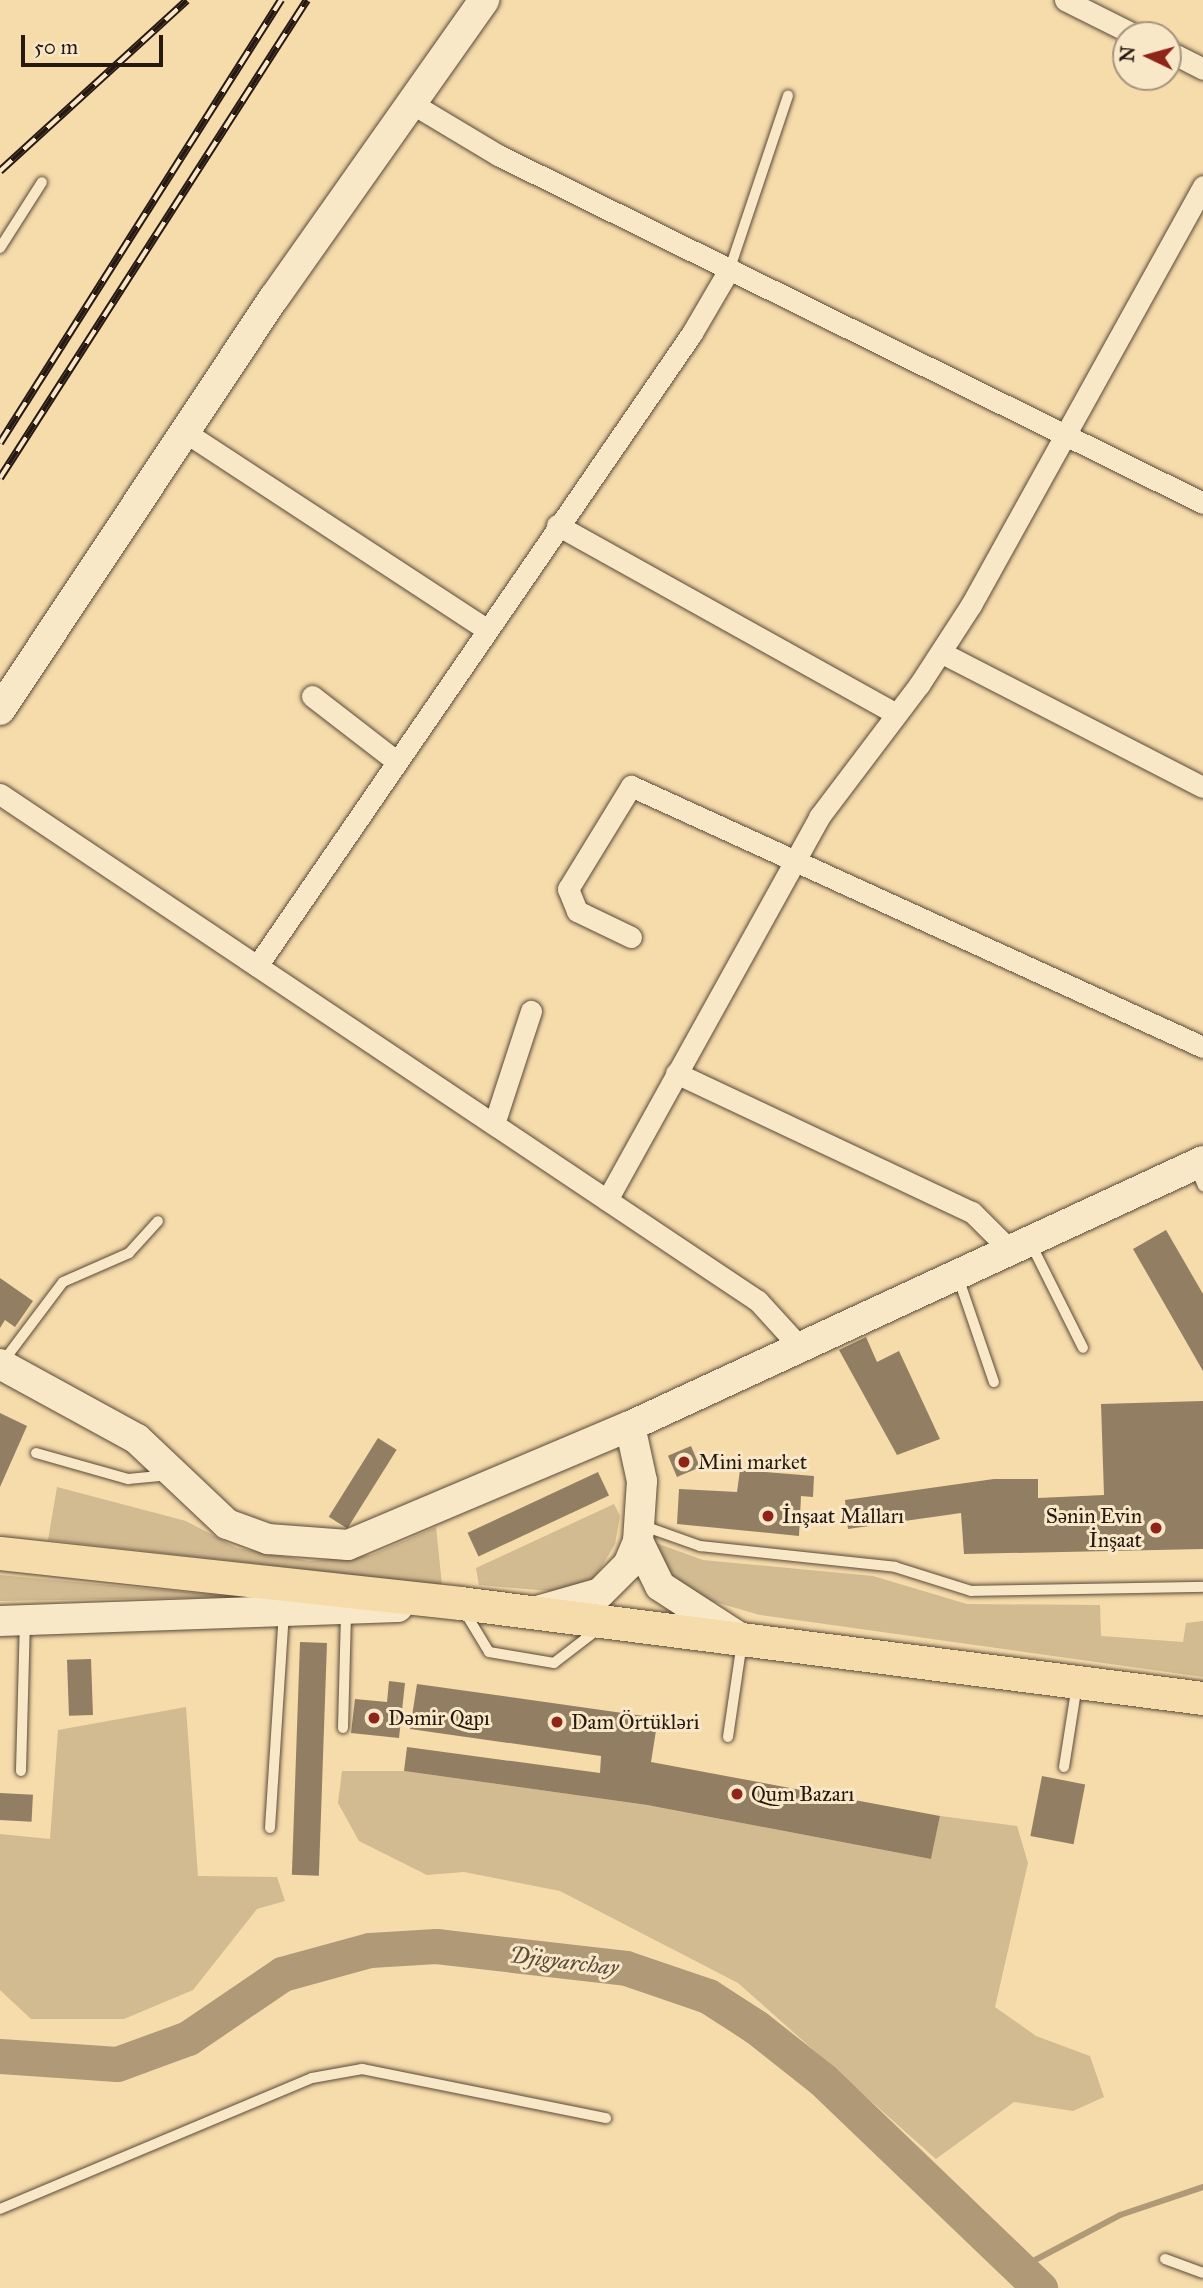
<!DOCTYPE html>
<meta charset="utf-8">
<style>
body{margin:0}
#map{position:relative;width:1203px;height:2288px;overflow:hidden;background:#f6dbab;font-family:"IM FELL Great Primer",serif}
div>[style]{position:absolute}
.green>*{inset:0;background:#d2ba91}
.stream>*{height:6px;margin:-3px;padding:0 3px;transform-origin:3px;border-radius:3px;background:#af9977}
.river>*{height:35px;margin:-17.5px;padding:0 17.5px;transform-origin:17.5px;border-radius:17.5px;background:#af9977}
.building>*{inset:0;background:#927e62;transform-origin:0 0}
.roads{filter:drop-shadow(0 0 2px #594a38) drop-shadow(0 0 2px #594a38)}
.service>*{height:10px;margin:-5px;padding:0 5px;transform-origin:5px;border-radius:5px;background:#f9e8c8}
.minor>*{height:21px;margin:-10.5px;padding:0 10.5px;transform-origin:10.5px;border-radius:10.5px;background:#f9e8c8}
.secondary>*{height:30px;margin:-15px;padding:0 15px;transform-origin:15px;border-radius:15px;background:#f9e8c8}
.primary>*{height:33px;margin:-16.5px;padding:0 16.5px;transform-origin:16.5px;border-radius:16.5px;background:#f6dbab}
.rail>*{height:8px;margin-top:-4px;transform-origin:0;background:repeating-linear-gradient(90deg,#f9e8c8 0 16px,#251912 0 32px);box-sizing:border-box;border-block:2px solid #251912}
.dots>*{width:19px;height:19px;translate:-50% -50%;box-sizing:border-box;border:4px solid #f9e8c8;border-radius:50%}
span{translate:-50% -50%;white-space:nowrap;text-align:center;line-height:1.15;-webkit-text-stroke:6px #f9e8c8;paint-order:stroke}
.poi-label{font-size:21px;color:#251912}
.left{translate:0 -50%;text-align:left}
.right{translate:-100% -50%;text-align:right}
.water-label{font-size:23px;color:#5c4c3a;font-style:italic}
.north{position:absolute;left:1112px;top:21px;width:70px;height:70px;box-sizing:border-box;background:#f9e8c8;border:2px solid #a4957f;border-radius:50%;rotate:275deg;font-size:19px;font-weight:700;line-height:28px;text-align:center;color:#251912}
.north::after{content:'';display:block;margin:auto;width:24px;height:32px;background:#8f2418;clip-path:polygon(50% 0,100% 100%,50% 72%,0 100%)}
.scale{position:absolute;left:21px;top:35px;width:142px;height:32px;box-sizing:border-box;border:4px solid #251912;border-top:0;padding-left:9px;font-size:21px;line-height:24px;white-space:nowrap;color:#251912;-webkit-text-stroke:5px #f9e8c8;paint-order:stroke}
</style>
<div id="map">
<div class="green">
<div style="clip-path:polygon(57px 1487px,186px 1521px,237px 1548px,310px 1561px,371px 1555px,436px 1527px,442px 1585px,48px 1540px)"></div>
<div style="clip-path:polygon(614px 1504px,620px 1516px,615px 1544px,593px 1581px,561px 1592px,479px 1585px,476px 1568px)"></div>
<div style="clip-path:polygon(656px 1543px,703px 1560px,873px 1576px,967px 1604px,1100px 1605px,1101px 1636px,1183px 1642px,1186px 1623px,1203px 1621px,1203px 1677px,760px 1615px,694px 1596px,667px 1574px)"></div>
<div style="clip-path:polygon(0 1575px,240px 1597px,0 1601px)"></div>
<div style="clip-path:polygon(186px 1707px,198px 1876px,277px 1877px,285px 1901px,257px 1909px,193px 1990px,124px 2019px,31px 2019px,0 1990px,0 1834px,50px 1839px,58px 1730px)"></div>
<div style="clip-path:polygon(342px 1771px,404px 1771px,647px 1805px,931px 1859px,940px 1816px,1017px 1826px,1028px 1863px,995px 2007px,1036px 2036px,1090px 2056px,1104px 2097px,1073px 2111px,1014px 2102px,936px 2159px,738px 1983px,560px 1891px,464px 1872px,427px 1875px,359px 1841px,338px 1803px)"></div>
</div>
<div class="stream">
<div style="left:1020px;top:2268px;width:113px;rotate:-27.9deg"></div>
<div style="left:1120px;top:2215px;width:88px;rotate:-18.6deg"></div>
</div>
<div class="river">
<div style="left:0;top:2056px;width:117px;rotate:3.9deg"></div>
<div style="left:117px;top:2064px;width:76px;rotate:-20.1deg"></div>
<div style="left:188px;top:2038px;width:114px;rotate:-34.2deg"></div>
<div style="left:282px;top:1974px;width:91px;rotate:-15.3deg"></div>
<div style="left:370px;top:1950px;width:66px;rotate:-3.5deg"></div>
<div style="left:436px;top:1946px;width:191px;rotate:6.6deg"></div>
<div style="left:626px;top:1968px;width:87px;rotate:18.9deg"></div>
<div style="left:708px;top:1996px;width:57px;rotate:32.9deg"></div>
<div style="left:756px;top:2027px;width:85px;rotate:38.3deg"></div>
<div style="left:823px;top:2080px;width:301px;rotate:43.8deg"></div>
</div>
<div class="building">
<div style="clip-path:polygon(1166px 1230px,1203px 1294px,1203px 1371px,1133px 1249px)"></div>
<div style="clip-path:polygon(0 1278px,33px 1301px,15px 1327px,5px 1320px,0 1328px)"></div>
<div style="clip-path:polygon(866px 1337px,877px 1362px,899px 1351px,940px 1439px,897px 1455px,839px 1350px)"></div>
<div style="clip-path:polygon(1203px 1401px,1203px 1549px,964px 1554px,961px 1513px,848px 1529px,845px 1500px,994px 1479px,1038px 1479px,1038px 1498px,1104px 1495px,1101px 1404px)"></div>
<div style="clip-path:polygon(0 1413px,27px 1426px,0 1487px)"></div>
<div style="left:378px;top:1438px;width:22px;height:93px;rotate:32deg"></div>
<div style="left:691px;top:1446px;width:23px;height:25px;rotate:67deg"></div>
<div style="clip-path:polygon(740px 1470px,814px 1476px,813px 1497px,801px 1496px,799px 1536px,677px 1524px,679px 1489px,737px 1492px)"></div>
<div style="left:598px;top:1472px;width:26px;height:144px;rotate:65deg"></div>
<div style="left:300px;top:1642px;width:27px;height:233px;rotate:2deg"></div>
<div style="left:91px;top:1659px;width:56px;height:24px;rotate:88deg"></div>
<div style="clip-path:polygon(389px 1681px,405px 1683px,399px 1738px,351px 1733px,355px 1699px,387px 1702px)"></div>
<div style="clip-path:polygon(417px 1684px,658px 1718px,651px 1762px,940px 1816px,931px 1859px,647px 1805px,404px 1771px,407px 1747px,600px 1773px,601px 1756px,410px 1729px)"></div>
<div style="left:1042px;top:1776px;width:44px;height:61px;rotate:11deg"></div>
<div style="left:0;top:1793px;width:33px;height:27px;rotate:3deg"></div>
</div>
<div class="roads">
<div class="service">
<div style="left:0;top:248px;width:78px;rotate:-57.5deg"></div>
<div style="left:730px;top:268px;width:182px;rotate:-71.4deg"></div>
<div style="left:1195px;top:1167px;width:21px;rotate:67deg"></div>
<div style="left:1031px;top:1244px;width:116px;rotate:63.4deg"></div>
<div style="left:958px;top:1277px;width:111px;rotate:71.1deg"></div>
<div style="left:2px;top:1363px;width:101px;rotate:-53deg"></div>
<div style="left:63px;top:1282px;width:72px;rotate:-23.7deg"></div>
<div style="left:129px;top:1253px;width:43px;rotate:-47.8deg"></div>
<div style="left:36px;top:1453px;width:96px;rotate:15.8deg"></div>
<div style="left:128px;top:1479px;width:42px;rotate:-5.4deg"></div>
<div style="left:641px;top:1525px;width:63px;rotate:19.6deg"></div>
<div style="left:700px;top:1546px;width:196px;rotate:6.1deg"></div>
<div style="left:895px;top:1567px;width:80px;rotate:17.5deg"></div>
<div style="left:971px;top:1591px;width:232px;rotate:-1deg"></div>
<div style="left:463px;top:1609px;width:50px;rotate:58.8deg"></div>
<div style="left:489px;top:1652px;width:66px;rotate:9.6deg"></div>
<div style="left:554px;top:1663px;width:59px;rotate:-37.5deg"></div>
<div style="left:343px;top:1728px;width:116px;rotate:-88.5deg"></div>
<div style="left:728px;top:1737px;width:96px;rotate:-81.6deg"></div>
<div style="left:1064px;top:1767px;width:83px;rotate:-81deg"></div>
<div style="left:21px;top:1771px;width:149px;rotate:-88.5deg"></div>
<div style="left:270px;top:1828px;width:214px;rotate:-86.3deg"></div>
<div style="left:0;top:2209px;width:338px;rotate:-22.8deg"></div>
<div style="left:312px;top:2078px;width:51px;rotate:-10.2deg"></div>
<div style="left:362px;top:2069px;width:249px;rotate:11.4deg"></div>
<div style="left:1165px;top:2259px;width:40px;rotate:20.2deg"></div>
</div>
<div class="minor">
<div style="left:1065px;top:0;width:78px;rotate:26.6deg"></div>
<div style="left:1168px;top:51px;width:39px;rotate:27deg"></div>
<div style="left:411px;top:103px;width:101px;rotate:30.9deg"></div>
<div style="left:498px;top:155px;width:786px;rotate:26.27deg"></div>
<div style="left:185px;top:432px;width:360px;rotate:33.2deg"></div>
<div style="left:557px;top:525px;width:388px;rotate:29.1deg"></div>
<div style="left:942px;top:653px;width:293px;rotate:27.2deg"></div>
<div style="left:312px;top:696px;width:106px;rotate:37.7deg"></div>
<div style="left:0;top:794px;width:912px;rotate:33.78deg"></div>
<div style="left:758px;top:1301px;width:61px;rotate:47.7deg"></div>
<div style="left:631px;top:937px;width:60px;rotate:-154.3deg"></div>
<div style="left:577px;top:911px;width:24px;rotate:-112deg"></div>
<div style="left:568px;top:889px;width:121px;rotate:-58.5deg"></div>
<div style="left:631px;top:786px;width:629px;rotate:24.53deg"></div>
<div style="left:257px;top:966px;width:768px;rotate:-55.5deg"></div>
<div style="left:692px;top:333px;width:75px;rotate:-59.7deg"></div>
<div style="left:676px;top:1073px;width:327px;rotate:25.2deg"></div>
<div style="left:972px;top:1212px;width:54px;rotate:45deg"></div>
<div style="left:494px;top:1124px;width:119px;rotate:-71.9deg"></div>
<div style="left:607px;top:1200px;width:438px;rotate:-61deg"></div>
<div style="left:819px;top:817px;width:166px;rotate:-52.9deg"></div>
<div style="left:919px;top:685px;width:95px;rotate:-57deg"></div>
<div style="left:971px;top:605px;width:479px;rotate:-61deg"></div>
</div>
<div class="secondary">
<div style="left:0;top:710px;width:495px;rotate:-56.4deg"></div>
<div style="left:274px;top:298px;width:365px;rotate:-54.8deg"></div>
<div style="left:0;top:1364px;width:156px;rotate:28.7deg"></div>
<div style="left:137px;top:1439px;width:124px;rotate:43.4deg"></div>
<div style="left:227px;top:1524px;width:44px;rotate:20.1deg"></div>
<div style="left:268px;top:1539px;width:80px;rotate:4.3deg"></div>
<div style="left:348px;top:1545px;width:306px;rotate:-22.9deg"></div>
<div style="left:630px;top:1426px;width:631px;rotate:-24.82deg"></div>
<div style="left:638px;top:1541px;width:50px;rotate:63.9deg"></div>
<div style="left:660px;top:1586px;width:92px;rotate:33deg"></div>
<div style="left:541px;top:1610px;width:61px;rotate:-16.1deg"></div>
<div style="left:600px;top:1593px;width:40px;rotate:-45deg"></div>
<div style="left:628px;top:1565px;width:26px;rotate:-67deg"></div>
<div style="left:638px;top:1541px;width:60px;rotate:-86.2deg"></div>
<div style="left:642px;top:1481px;width:56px;rotate:-102.3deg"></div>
<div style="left:0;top:1621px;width:398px;rotate:-2deg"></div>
</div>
<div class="primary">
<div style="left:0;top:1553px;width:463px;rotate:6.2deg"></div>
<div style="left:460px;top:1603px;width:749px;rotate:7.29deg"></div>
</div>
</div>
<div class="rail">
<div style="left:0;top:171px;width:253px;rotate:-42.4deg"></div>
<div style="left:0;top:443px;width:525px;rotate:-57.61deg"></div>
<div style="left:0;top:478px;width:568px;rotate:-57.29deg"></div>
</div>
<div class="dots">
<div style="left:684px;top:1462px;background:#8f2418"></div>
<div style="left:768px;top:1516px;background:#8f2418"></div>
<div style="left:1156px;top:1528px;background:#8f2418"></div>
<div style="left:374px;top:1718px;background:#8f2418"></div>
<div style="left:557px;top:1722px;background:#8f2418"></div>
<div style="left:737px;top:1794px;background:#8f2418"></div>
</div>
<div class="poi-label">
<span class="left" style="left:698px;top:1462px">Mini market</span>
<span class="left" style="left:782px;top:1516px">İnşaat Malları</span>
<span class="right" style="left:1142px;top:1528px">Sənin Evin<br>İnşaat</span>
<span class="left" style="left:388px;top:1718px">Dəmir Qapı</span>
<span class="left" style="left:571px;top:1722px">Dam Örtükləri</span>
<span class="left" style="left:751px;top:1794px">Qum Bazarı</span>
</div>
<div class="water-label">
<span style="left:564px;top:1961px;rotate:7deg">Djigyarchay</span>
</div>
<div class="north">N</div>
<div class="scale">50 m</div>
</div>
